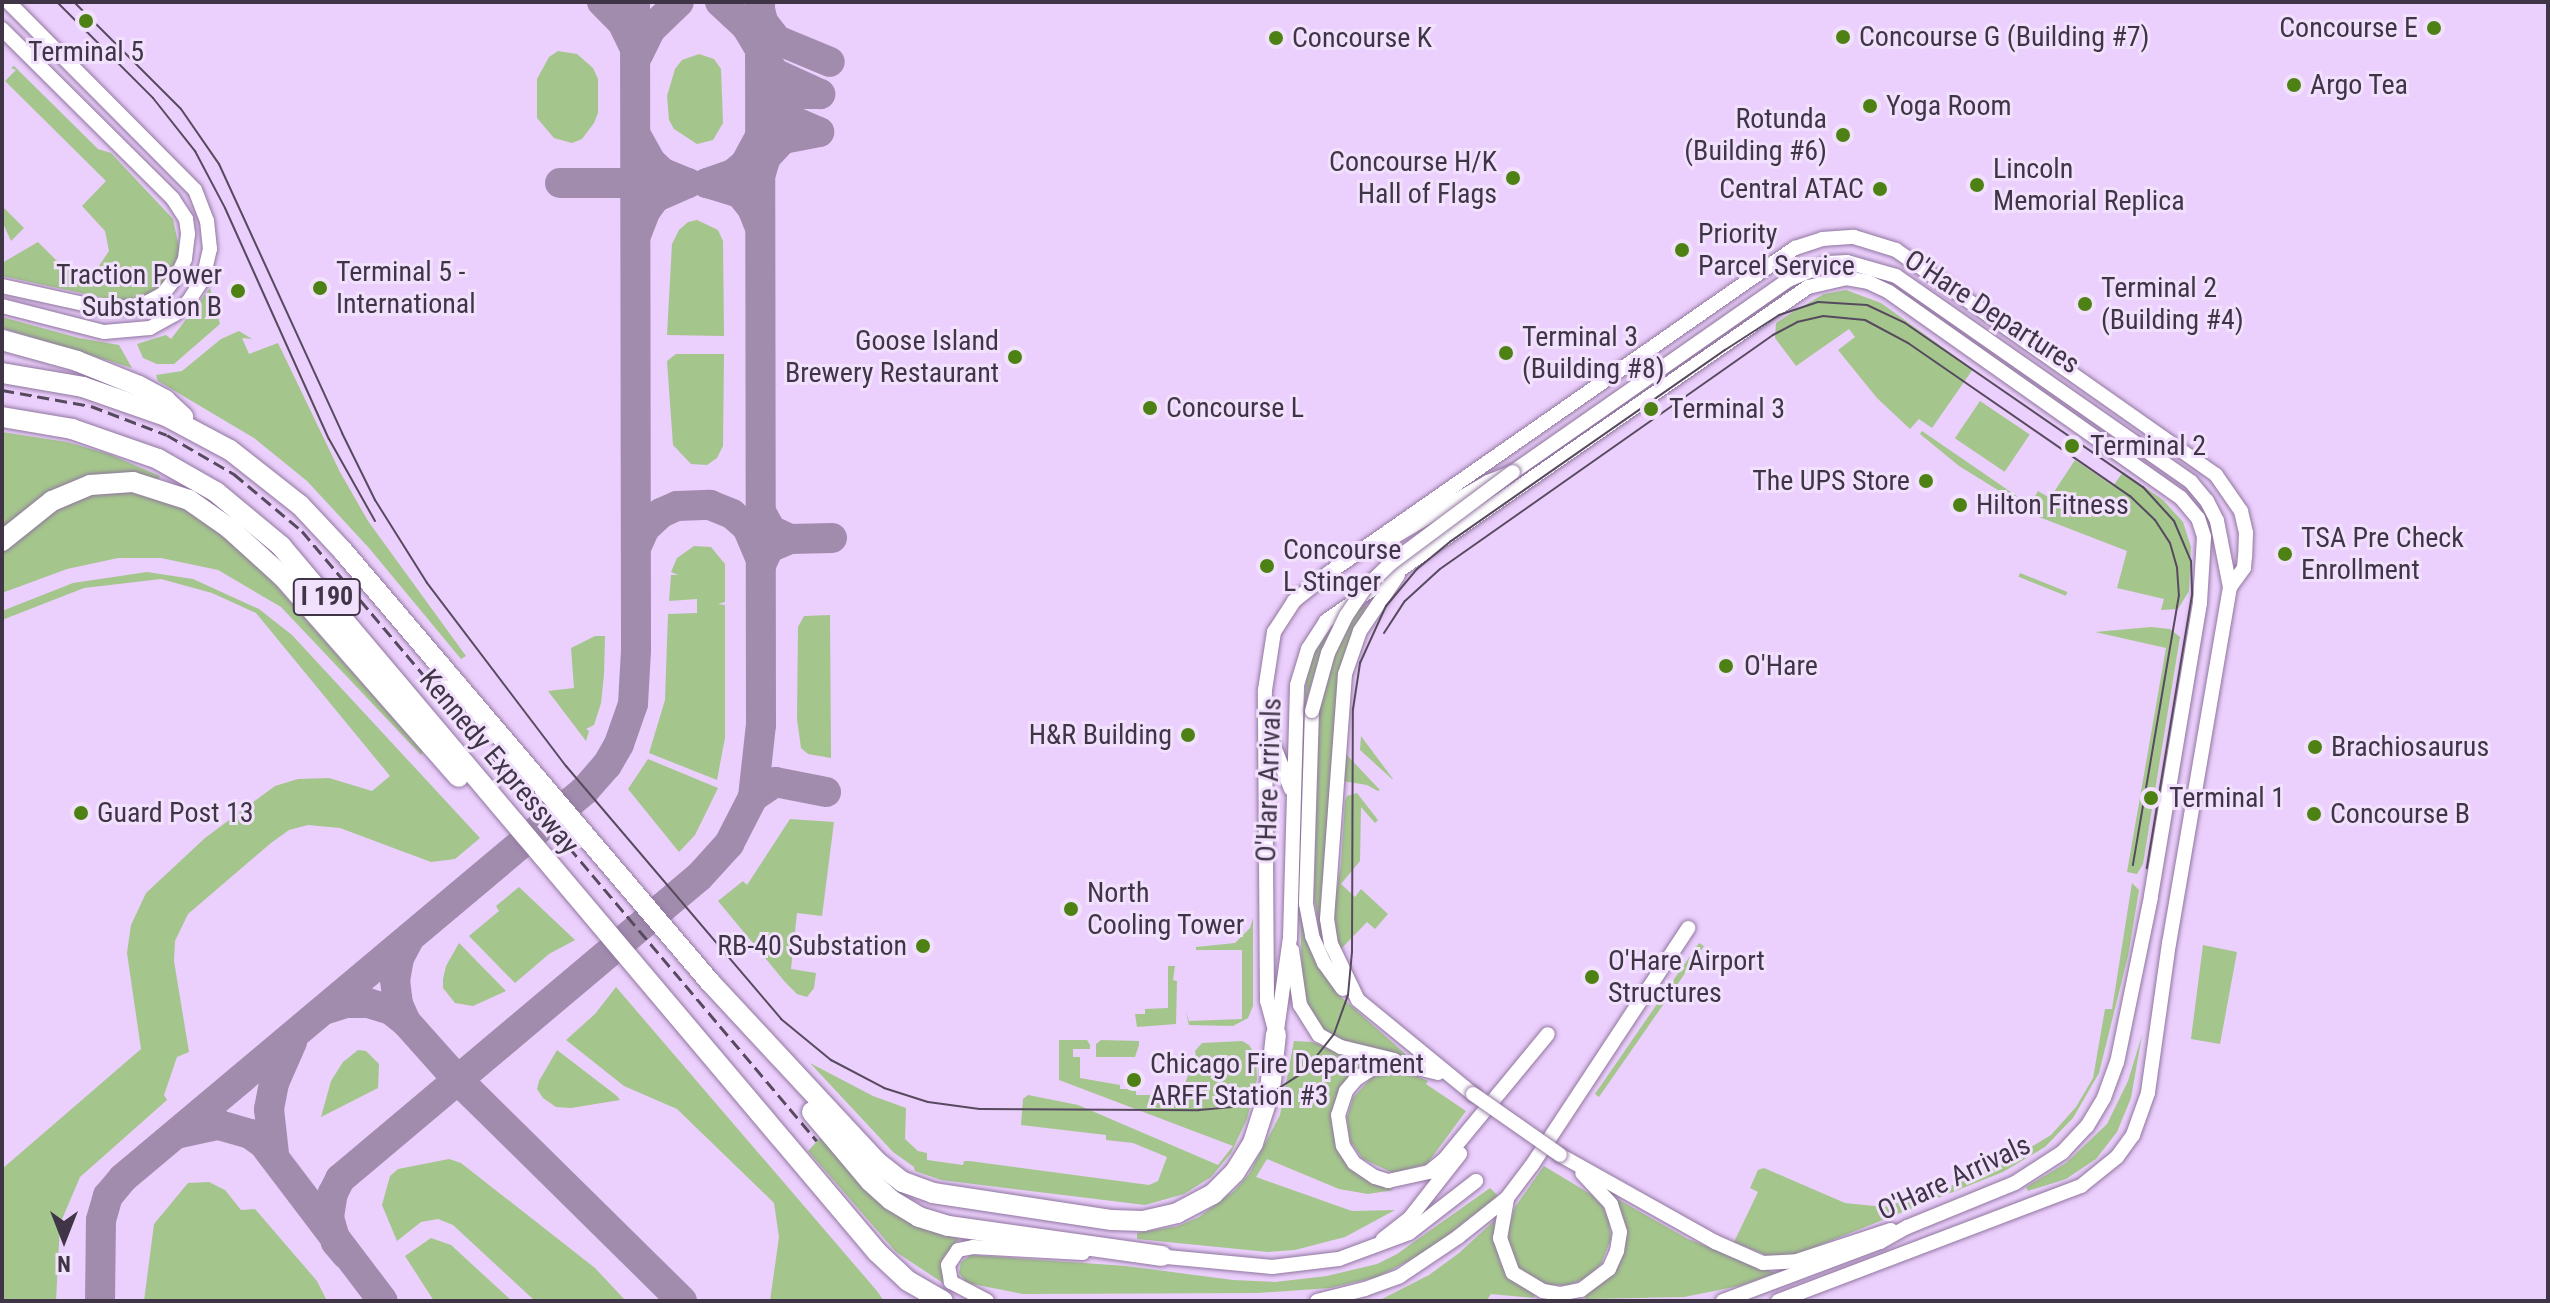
<!DOCTYPE html>
<style>
body{margin:0}
#map{position:relative;width:2550px;height:1303px;overflow:hidden;background:#ebcffc;font-family:"Roboto Condensed",sans-serif}
div>[style]{position:absolute}
.green>*{inset:0;background:#a4c68c;transform-origin:0 0}
.taxiway>*{height:30px;margin:-15px;padding:0 15px;transform-origin:15px;border-radius:15px;background:#a18cae}
.roads{filter:drop-shadow(0 0 2px #90769f) drop-shadow(0 0 2px #90769f)}
.minor>*{height:14px;margin:-7px;padding:0 7px;transform-origin:7px;border-radius:7px;background:#fff}
.highway>*{height:20px;margin:-10px;padding:0 10px;transform-origin:10px;border-radius:10px;background:#fff}
.tram>*{height:2px;margin:-1px;padding:0 1px;transform-origin:1px;border-radius:1px;background:#574a5f}
.rail>*{height:3px;margin-top:-1.5px;transform-origin:0;background:repeating-linear-gradient(90deg,#574a5f 0 12px,transparent 0 18px)}
.bridges{filter:drop-shadow(0 0 2px #90769f) drop-shadow(0 0 2px #90769f)}
.minor-bridge>*{height:14px;margin:-7px;padding:0 7px;transform-origin:7px;border-radius:7px;background:#fff}
.dots>*{width:22px;height:22px;translate:-50% -50%;box-sizing:border-box;border:4px solid #f2e1fd;border-radius:50%}
span{translate:-50% -50%;white-space:nowrap;text-align:center;line-height:1.15;-webkit-text-stroke:6px #f2e1fd;paint-order:stroke}
.shield-label span{padding:2px 6px;background:#f2e1fd;border:2px solid;border-radius:6px;-webkit-text-stroke-width:0}
.shield-label{font-size:26px;color:#403547;font-weight:700}
.poi-label{font-size:28px;color:#403547}
.right{translate:-100% -50%;text-align:right}
.left{translate:0 -50%;text-align:left}
.street-label{font-size:28px;color:#403547}
.frame{position:absolute;inset:0;border:4px solid #403547;pointer-events:none}
.north{position:absolute;left:24px;top:1199px;width:80px;height:80px;-webkit-text-stroke:6px #f2e1fd;paint-order:stroke;rotate:180deg;font-size:22px;font-weight:700;line-height:32px;text-align:center;color:#403547}
.north::after{content:'';display:block;margin:auto;width:28px;height:36px;background:#403547;clip-path:polygon(50% 0,100% 100%,50% 72%,0 100%)}
</style>
<div id="map">
<div class="green">
<div style="clip-path:polygon(558px 51px,577px 54px,593px 68px,598px 79px,598px 113px,594px 123px,582px 139px,572px 143px,554px 138px,537px 118px,537px 79px,549px 57px)"></div>
<div style="clip-path:polygon(699px 54px,714px 59px,721px 69px,723px 123px,713px 140px,697px 144px,674px 129px,669px 120px,667px 96px,675px 69px,682px 60px)"></div>
<div style="clip-path:polygon(14px 66px,98px 149px,111px 153px,173px 219px,180px 252px,165px 282px,147px 296px,128px 301px,104px 298px,2px 276px,2px 263px,38px 242px,63px 267px,77px 274px,97px 269px,109px 251px,105px 231px,82px 206px,106px 181px,5px 81px,16px 70px,11px 68px)"></div>
<div style="clip-path:polygon(3px 207px,24px 228px,11px 241px,2px 221px)"></div>
<div style="clip-path:polygon(697px 220px,718px 230px,723px 241px,724px 336px,667px 335px,672px 244px,679px 230px,688px 222px)"></div>
<div style="clip-path:polygon(210px 288px,220px 324px,174px 364px,157px 364px,143px 358px,137px 344px,166px 335px,171px 339px)"></div>
<div style="clip-path:polygon(1846px 290px,1881px 303px,1973px 369px,1932px 428px,1919px 419px,1910px 429px,1877px 398px,1838px 350px,1855px 337px,1849px 329px,1796px 366px,1775px 338px,1776px 323px,1791px 313px,1824px 294px)"></div>
<div style="clip-path:polygon(2px 317px,79px 338px,119px 345px,132px 368px,2px 328px)"></div>
<div style="clip-path:polygon(239px 331px,252px 339px,242px 338px,249px 354px,278px 343px,340px 472px,368px 521px,466px 656px,461px 659px,369px 548px,307px 481px,254px 438px,158px 381px,156px 375px,182px 371px,221px 339px)"></div>
<div style="clip-path:polygon(676px 354px,724px 354px,723px 446px,717px 458px,707px 465px,691px 464px,673px 445px,667px 361px)"></div>
<div style="left:1980px;top:401px;width:60px;height:45px;rotate:34deg"></div>
<div style="clip-path:polygon(1922px 431px,2021px 499px,2019px 503px,1959px 466px,1920px 434px)"></div>
<div style="clip-path:polygon(2px 432px,67px 442px,109px 454px,160px 476px,158px 480px,127px 475px,2px 534px)"></div>
<div style="clip-path:polygon(2075px 460px,2113px 486px,2123px 472px,2163px 500px,2183px 522px,2191px 547px,2189px 591px,2178px 609px,2161px 610px,2164px 599px,2117px 588px,2127px 551px,2026px 512px,2038px 491px,2050px 498px)"></div>
<div style="clip-path:polygon(134px 490px,191px 511px,256px 563px,423px 752px,421px 755px,281px 607px,218px 570px,161px 558px,118px 558px,67px 569px,2px 593px,2px 552px,46px 515px,89px 493px)"></div>
<div style="clip-path:polygon(694px 546px,711px 547px,725px 564px,725px 602px,718px 604px,725px 605px,725px 738px,717px 780px,649px 753px,665px 700px,668px 614px,697px 613px,697px 599px,669px 601px,671px 575px,678px 575px,671px 572px,677px 558px)"></div>
<div style="clip-path:polygon(147px 572px,193px 579px,259px 609px,292px 635px,480px 838px,455px 859px,431px 862px,340px 828px,308px 825px,289px 830px,271px 843px,188px 914px,175px 941px,174px 961px,189px 1052px,177px 1057px,164px 1095px,167px 1100px,80px 1177px,60px 1224px,56px 1301px,2px 1301px,2px 1169px,141px 1049px,127px 953px,131px 925px,146px 893px,205px 838px,275px 786px,298px 779px,329px 778px,372px 791px,390px 776px,256px 613px,212px 593px,161px 579px,84px 588px,2px 620px,2px 611px,73px 583px)"></div>
<div style="left:2020px;top:573px;width:51px;height:4px;rotate:22deg"></div>
<div style="clip-path:polygon(1367px 605px,1341px 665px,1329px 957px,1321px 937px,1314px 898px,1319px 712px,1336px 651px,1359px 608px)"></div>
<div style="clip-path:polygon(830px 615px,831px 758px,808px 754px,801px 748px,797px 719px,798px 627px,804px 616px)"></div>
<div style="clip-path:polygon(1333px 627px,1317px 665px,1304px 709px,1307px 671px,1320px 640px)"></div>
<div style="clip-path:polygon(2151px 627px,2170px 629px,2180px 637px,2143px 864px,2137px 874px,2127px 872px,2166px 648px,2095px 632px)"></div>
<div style="clip-path:polygon(595px 636px,605px 636px,604px 675px,601px 703px,594px 725px,586px 729px,589px 731px,586px 741px,548px 691px,574px 688px,571px 648px)"></div>
<div style="clip-path:polygon(1361px 736px,1393px 779px,1392px 779px,1360px 750px)"></div>
<div style="clip-path:polygon(1345px 753px,1380px 790px,1378px 791px,1367px 785px,1342px 781px)"></div>
<div style="clip-path:polygon(648px 759px,718px 788px,695px 835px,679px 852px,628px 789px)"></div>
<div style="clip-path:polygon(1300px 774px,1303px 775px,1303px 900px,1318px 964px,1339px 995px,1410px 1058px,1337px 1039px,1320px 1026px,1309px 1010px,1303px 989px,1301px 944px)"></div>
<div style="clip-path:polygon(1357px 793px,1378px 820px,1375px 823px,1361px 807px,1360px 861px,1341px 884px,1355px 897px,1361px 889px,1388px 914px,1375px 929px,1367px 922px,1338px 952px,1334px 907px,1341px 864px,1345px 801px,1347px 796px)"></div>
<div style="clip-path:polygon(790px 819px,834px 822px,822px 916px,797px 913px,791px 969px,816px 973px,814px 988px,807px 997px,797px 994px,785px 982px,718px 901px,743px 881px,747px 885px)"></div>
<div style="clip-path:polygon(2132px 883px,2139px 890px,2128px 956px,2099px 1073px,2073px 1118px,2045px 1147px,2003px 1172px,1795px 1255px,1768px 1256px,1734px 1242px,1758px 1192px,1750px 1188px,1758px 1170px,1764px 1168px,1845px 1203px,1884px 1207px,1944px 1189px,2010px 1160px,2051px 1135px,2076px 1107px,2093px 1078px,2105px 1009px,2112px 1009px)"></div>
<div style="clip-path:polygon(519px 887px,575px 940px,549px 954px,515px 983px,469px 936px,499px 911px,496px 906px)"></div>
<div style="clip-path:polygon(1253px 918px,1253px 1006px,1248px 1018px,1233px 1026px,1189px 1025px,1186px 1012px,1189px 1021px,1242px 1019px,1242px 950px,1196px 950px,1196px 947px,1235px 943px,1250px 928px)"></div>
<div style="clip-path:polygon(459px 943px,506px 991px,473px 1006px,455px 1003px,443px 988px,443px 979px,446px 966px)"></div>
<div style="clip-path:polygon(1699px 943px,1704px 946px,1599px 1097px,1595px 1094px)"></div>
<div style="clip-path:polygon(2203px 945px,2237px 952px,2220px 1044px,2191px 1039px)"></div>
<div style="clip-path:polygon(1168px 966px,1175px 966px,1173px 980px,1177px 981px,1176px 1024px,1137px 1027px,1135px 1014px,1145px 1014px,1145px 1009px,1168px 1008px)"></div>
<div style="clip-path:polygon(616px 987px,877px 1291px,884px 1301px,770px 1301px,779px 1237px,774px 1203px,677px 1109px,624px 1086px,566px 1040px,595px 1014px)"></div>
<div style="clip-path:polygon(2142px 1035px,2131px 1098px,2117px 1132px,2096px 1159px,2066px 1179px,2028px 1191px,2026px 1187px,2066px 1163px,2107px 1124px,2128px 1081px)"></div>
<div style="clip-path:polygon(1059px 1040px,1087px 1040px,1090px 1045px,1090px 1049px,1073px 1049px,1073px 1057px,1080px 1057px,1080px 1078px,1120px 1085px,1120px 1089px,1136px 1089px,1136px 1095px,1154px 1095px,1155px 1099px,1180px 1099px,1191px 1066px,1197px 1063px,1195px 1051px,1202px 1043px,1242px 1041px,1249px 1045px,1256px 1056px,1257px 1079px,1247px 1119px,1231px 1153px,1211px 1177px,1184px 1194px,1145px 1205px,941px 1180px,915px 1171px,914px 1167px,893px 1152px,810px 1063px,873px 1096px,906px 1108px,905px 1139px,918px 1151px,927px 1153px,927px 1160px,963px 1165px,964px 1161px,969px 1161px,1149px 1185px,1158px 1181px,1167px 1157px,1133px 1143px,1106px 1140px,1106px 1135px,1021px 1125px,1023px 1099px,1028px 1095px,1078px 1105px,1218px 1165px,1233px 1146px,1059px 1080px)"></div>
<div style="clip-path:polygon(1101px 1040px,1139px 1041px,1139px 1045px,1135px 1057px,1096px 1057px,1096px 1044px)"></div>
<div style="clip-path:polygon(1294px 1041px,1312px 1042px,1342px 1054px,1371px 1060px,1335px 1106px,1332px 1125px,1336px 1144px,1355px 1171px,1365px 1179px,1394px 1190px,1368px 1194px,1339px 1189px,1267px 1159px,1256px 1177px,1352px 1211px,1395px 1210px,1345px 1237px,1295px 1250px,1268px 1252px,1137px 1239px,1137px 1233px,1178px 1226px,1199px 1217px,1234px 1191px,1249px 1174px,1280px 1115px)"></div>
<div style="clip-path:polygon(358px 1050px,366px 1051px,379px 1064px,378px 1088px,321px 1117px,331px 1081px,343px 1062px)"></div>
<div style="clip-path:polygon(557px 1050px,617px 1096px,620px 1100px,571px 1108px,556px 1107px,543px 1098px,537px 1089px,539px 1081px)"></div>
<div style="clip-path:polygon(1405px 1071px,1428px 1081px,1426px 1084px,1466px 1111px,1427px 1164px,1393px 1173px,1363px 1159px,1350px 1141px,1347px 1118px,1353px 1098px,1371px 1078px,1388px 1072px)"></div>
<div style="clip-path:polygon(821px 1137px,908px 1221px,959px 1239px,943px 1258px,943px 1283px,896px 1252px,808px 1151px)"></div>
<div style="clip-path:polygon(449px 1159px,461px 1163px,595px 1268px,626px 1301px,535px 1301px,453px 1225px,438px 1219px,421px 1222px,397px 1241px,382px 1205px,390px 1176px,398px 1169px)"></div>
<div style="clip-path:polygon(1544px 1166px,1592px 1195px,1603px 1207px,1609px 1221px,1611px 1239px,1601px 1264px,1587px 1278px,1568px 1285px,1549px 1285px,1526px 1275px,1518px 1267px,1509px 1243px,1508px 1230px,1515px 1207px)"></div>
<div style="clip-path:polygon(209px 1182px,225px 1190px,241px 1210px,255px 1209px,317px 1281px,326px 1299px,144px 1301px,154px 1224px,188px 1183px)"></div>
<div style="clip-path:polygon(1490px 1188px,1498px 1196px,1426px 1252px,1377px 1277px,1330px 1288px,1258px 1293px,1023px 1294px,967px 1283px,959px 1273px,961px 1262px,971px 1255px,1126px 1266px,1233px 1280px,1275px 1282px,1327px 1276px,1377px 1264px,1397px 1254px)"></div>
<div style="clip-path:polygon(1614px 1197px,1688px 1239px,1776px 1273px,1739px 1286px,1684px 1297px,1585px 1299px,1586px 1294px,1615px 1269px,1621px 1214px)"></div>
<div style="clip-path:polygon(1495px 1220px,1494px 1239px,1500px 1262px,1512px 1280px,1535px 1295px,1534px 1298px,1491px 1294px,1487px 1300px,1380px 1300px,1429px 1275px,1459px 1253px)"></div>
<div style="clip-path:polygon(431px 1238px,451px 1245px,512px 1301px,434px 1301px,405px 1256px)"></div>
</div>
<div class="taxiway">
<div style="left:602px;top:2px;width:28px;rotate:45deg"></div>
<div style="left:622px;top:22px;width:25px;rotate:64deg"></div>
<div style="left:720px;top:2px;width:35px;rotate:43deg"></div>
<div style="left:746px;top:26px;width:55px;rotate:59.2deg"></div>
<div style="left:774px;top:73px;width:51px;rotate:24.5deg"></div>
<div style="left:820px;top:94px;width:21px;rotate:180deg"></div>
<div style="left:799px;top:94px;width:26px;rotate:151deg"></div>
<div style="left:776px;top:107px;width:65px;rotate:118.5deg"></div>
<div style="left:745px;top:164px;width:16px;rotate:140deg"></div>
<div style="left:733px;top:174px;width:28px;rotate:161deg"></div>
<div style="left:707px;top:183px;width:34px;rotate:17deg"></div>
<div style="left:740px;top:193px;width:19px;rotate:51deg"></div>
<div style="left:752px;top:208px;width:18px;rotate:68deg"></div>
<div style="left:760px;top:9px;width:13px;rotate:77deg"></div>
<div style="left:763px;top:22px;width:23px;rotate:52deg"></div>
<div style="left:777px;top:40px;width:57px;rotate:22.5deg"></div>
<div style="left:638px;top:55px;width:28px;rotate:-64deg"></div>
<div style="left:650px;top:30px;width:40px;rotate:-44deg"></div>
<div style="left:636px;top:135px;width:31px;rotate:61deg"></div>
<div style="left:651px;top:162px;width:16px;rotate:43deg"></div>
<div style="left:663px;top:173px;width:27px;rotate:22deg"></div>
<div style="left:688px;top:183px;width:36px;rotate:156deg"></div>
<div style="left:655px;top:198px;width:17px;rotate:126deg"></div>
<div style="left:645px;top:212px;width:22px;rotate:111deg"></div>
<div style="left:761px;top:173px;width:17px;rotate:-73deg"></div>
<div style="left:766px;top:157px;width:25px;rotate:-47deg"></div>
<div style="left:783px;top:139px;width:37px;rotate:-11deg"></div>
<div style="left:819px;top:132px;width:46px;rotate:-156.8deg"></div>
<div style="left:777px;top:114px;width:24px;rotate:-126deg"></div>
<div style="left:560px;top:183px;width:93px"></div>
<div style="left:790px;top:539px;width:42px;rotate:-1.4deg"></div>
<div style="left:636px;top:548px;width:22px;rotate:-66deg"></div>
<div style="left:645px;top:528px;width:22px;rotate:-43deg"></div>
<div style="left:661px;top:513px;width:17px;rotate:-24deg"></div>
<div style="left:677px;top:506px;width:33px;rotate:-2deg"></div>
<div style="left:710px;top:505px;width:24px;rotate:22deg"></div>
<div style="left:732px;top:514px;width:20px;rotate:41deg"></div>
<div style="left:747px;top:527px;width:30px;rotate:67deg"></div>
<div style="left:761px;top:565px;width:19px;rotate:-65deg"></div>
<div style="left:769px;top:548px;width:23px;rotate:-23deg"></div>
<div style="left:790px;top:539px;width:21px;rotate:-155deg"></div>
<div style="left:771px;top:530px;width:18px;rotate:-119deg"></div>
<div style="left:753px;top:797px;width:27px;rotate:-34deg"></div>
<div style="left:775px;top:782px;width:52px;rotate:11.1deg"></div>
<div style="left:408px;top:941px;width:19px;rotate:118deg"></div>
<div style="left:399px;top:958px;width:22px;rotate:100deg"></div>
<div style="left:395px;top:980px;width:24px;rotate:83deg"></div>
<div style="left:398px;top:1004px;width:20px;rotate:66deg"></div>
<div style="left:406px;top:1022px;width:76px;rotate:48.2deg"></div>
<div style="left:457px;top:1079px;width:316px;rotate:44.6deg"></div>
<div style="left:327px;top:1009px;width:19px;rotate:-18deg"></div>
<div style="left:345px;top:1003px;width:23px"></div>
<div style="left:368px;top:1003px;width:24px;rotate:17deg"></div>
<div style="left:391px;top:1010px;width:19px;rotate:39deg"></div>
<div style="left:180px;top:1133px;width:40px;rotate:-12deg"></div>
<div style="left:219px;top:1125px;width:32px;rotate:16deg"></div>
<div style="left:250px;top:1134px;width:16px;rotate:35deg"></div>
<div style="left:263px;top:1143px;width:198px;rotate:52.8deg"></div>
<div style="left:274px;top:1154px;width:45px;rotate:-96.3deg"></div>
<div style="left:269px;top:1109px;width:26px;rotate:-79deg"></div>
<div style="left:274px;top:1083px;width:45px;rotate:-66.3deg"></div>
<div style="left:346px;top:1254px;width:16px;rotate:-130deg"></div>
<div style="left:336px;top:1242px;width:26px;rotate:-106deg"></div>
<div style="left:329px;top:1217px;width:24px;rotate:-81deg"></div>
<div style="left:333px;top:1193px;width:16px;rotate:-63deg"></div>
<div style="left:340px;top:1179px;width:469px;rotate:-40.1deg"></div>
<div style="left:699px;top:877px;width:45px;rotate:-47.7deg"></div>
<div style="left:729px;top:844px;width:53px;rotate:-62.9deg"></div>
<div style="left:753px;top:797px;width:72px;rotate:-83.7deg"></div>
<div style="left:761px;top:725px;width:723px;rotate:-90.08deg"></div>
<div style="left:100px;top:1301px;width:81px;rotate:-89.3deg"></div>
<div style="left:101px;top:1220px;width:25px;rotate:-74deg"></div>
<div style="left:108px;top:1196px;width:23px;rotate:-50deg"></div>
<div style="left:123px;top:1178px;width:603px;rotate:-40.02deg"></div>
<div style="left:585px;top:790px;width:33px;rotate:-49deg"></div>
<div style="left:607px;top:765px;width:24px;rotate:-60deg"></div>
<div style="left:619px;top:744px;width:42px;rotate:-70.7deg"></div>
<div style="left:633px;top:704px;width:54px;rotate:-86.8deg"></div>
<div style="left:636px;top:650px;width:648px;rotate:-90.09deg"></div>
</div>
<div class="roads">
<div class="minor">
<div style="left:2px;top:29px;width:241px;rotate:44.8deg"></div>
<div style="left:173px;top:199px;width:24px;rotate:57deg"></div>
<div style="left:186px;top:219px;width:15px;rotate:82deg"></div>
<div style="left:188px;top:234px;width:25px;rotate:97deg"></div>
<div style="left:185px;top:259px;width:19px;rotate:115deg"></div>
<div style="left:177px;top:276px;width:23px;rotate:128deg"></div>
<div style="left:163px;top:294px;width:27px;rotate:152deg"></div>
<div style="left:139px;top:307px;width:37px;rotate:178deg"></div>
<div style="left:102px;top:308px;width:102px;rotate:-167.6deg"></div>
<div style="left:2px;top:306px;width:105px;rotate:14.3deg"></div>
<div style="left:104px;top:332px;width:46px;rotate:-5deg"></div>
<div style="left:150px;top:328px;width:29px;rotate:-29deg"></div>
<div style="left:175px;top:314px;width:18px;rotate:-43deg"></div>
<div style="left:188px;top:302px;width:27px;rotate:-57deg"></div>
<div style="left:203px;top:279px;width:31px;rotate:-77deg"></div>
<div style="left:210px;top:249px;width:28px;rotate:-96deg"></div>
<div style="left:207px;top:221px;width:33px;rotate:-111deg"></div>
<div style="left:195px;top:190px;width:265px;rotate:-134.8deg"></div>
<div style="left:1387px;top:541px;width:117px;rotate:-30.3deg"></div>
<div style="left:1488px;top:482px;width:27px;rotate:-22deg"></div>
<div style="left:1513px;top:472px;width:335px;rotate:-34.9deg"></div>
<div style="left:1788px;top:280px;width:43px;rotate:-23deg"></div>
<div style="left:1828px;top:263px;width:19px;rotate:-3deg"></div>
<div style="left:1847px;top:262px;width:51px;rotate:15.9deg"></div>
<div style="left:1896px;top:276px;width:360px;rotate:34.9deg"></div>
<div style="left:2191px;top:482px;width:25px;rotate:50deg"></div>
<div style="left:2207px;top:501px;width:22px;rotate:63deg"></div>
<div style="left:2217px;top:521px;width:67px;rotate:78.9deg"></div>
<div style="left:1398px;top:575px;width:68px;rotate:124.2deg"></div>
<div style="left:1360px;top:631px;width:46px;rotate:109.2deg"></div>
<div style="left:1345px;top:674px;width:246px;rotate:94.2deg"></div>
<div style="left:1327px;top:919px;width:25px;rotate:81deg"></div>
<div style="left:1331px;top:944px;width:62px;rotate:64.3deg"></div>
<div style="left:1358px;top:1000px;width:149px;rotate:39.3deg"></div>
<div style="left:1312px;top:711px;width:193px;rotate:91.8deg"></div>
<div style="left:1306px;top:904px;width:33px;rotate:79deg"></div>
<div style="left:1312px;top:936px;width:30px;rotate:66deg"></div>
<div style="left:1324px;top:963px;width:32px;rotate:54deg"></div>
<div style="left:1269px;top:734px;width:59px;rotate:68.2deg"></div>
<div style="left:1292px;top:950px;width:56px;rotate:81.7deg"></div>
<div style="left:1300px;top:1005px;width:36px;rotate:58deg"></div>
<div style="left:1319px;top:1035px;width:25px;rotate:29deg"></div>
<div style="left:1341px;top:1047px;width:55px;rotate:13.8deg"></div>
<div style="left:1277px;top:1030px;width:93px;rotate:-82deg"></div>
<div style="left:1290px;top:938px;width:253px;rotate:-88.4deg"></div>
<div style="left:1297px;top:685px;width:38px;rotate:-73deg"></div>
<div style="left:1308px;top:649px;width:33px;rotate:-57deg"></div>
<div style="left:1326px;top:621px;width:586px;rotate:-34.72deg"></div>
<div style="left:1808px;top:287px;width:39px;rotate:-13deg"></div>
<div style="left:1846px;top:278px;width:22px;rotate:10deg"></div>
<div style="left:1868px;top:282px;width:23px;rotate:25deg"></div>
<div style="left:1889px;top:292px;width:357px;rotate:35.2deg"></div>
<div style="left:2181px;top:498px;width:26px;rotate:50deg"></div>
<div style="left:2198px;top:518px;width:20px;rotate:72deg"></div>
<div style="left:2204px;top:537px;width:66px;rotate:93.5deg"></div>
<div style="left:2200px;top:603px;width:298px;rotate:99.5deg"></div>
<div style="left:2151px;top:897px;width:168px;rotate:101.6deg"></div>
<div style="left:2117px;top:1062px;width:38px;rotate:110deg"></div>
<div style="left:2104px;top:1098px;width:33px;rotate:121deg"></div>
<div style="left:2087px;top:1126px;width:35px;rotate:133deg"></div>
<div style="left:2063px;top:1152px;width:57px;rotate:147.1deg"></div>
<div style="left:2015px;top:1183px;width:117px;rotate:157.8deg"></div>
<div style="left:1907px;top:1227px;width:31px;rotate:151deg"></div>
<div style="left:1880px;top:1242px;width:168px;rotate:159.4deg"></div>
<div style="left:1276px;top:1034px;width:34px;rotate:-105deg"></div>
<div style="left:1267px;top:1001px;width:311px;rotate:-90.4deg"></div>
<div style="left:1265px;top:690px;width:59px;rotate:-81.2deg"></div>
<div style="left:1274px;top:632px;width:37px;rotate:-57deg"></div>
<div style="left:1294px;top:601px;width:46px;rotate:-38.9deg"></div>
<div style="left:1330px;top:572px;width:567px;rotate:-34.87deg"></div>
<div style="left:1795px;top:248px;width:28px;rotate:-18deg"></div>
<div style="left:1822px;top:239px;width:32px;rotate:-4deg"></div>
<div style="left:1854px;top:237px;width:44px;rotate:17.2deg"></div>
<div style="left:1896px;top:250px;width:391px;rotate:35.1deg"></div>
<div style="left:2216px;top:475px;width:44px;rotate:55.2deg"></div>
<div style="left:2241px;top:511px;width:23px;rotate:77deg"></div>
<div style="left:2246px;top:533px;width:23px;rotate:92deg"></div>
<div style="left:2245px;top:556px;width:12px;rotate:95deg"></div>
<div style="left:2244px;top:568px;width:24px;rotate:126deg"></div>
<div style="left:2230px;top:587px;width:361px;rotate:99.7deg"></div>
<div style="left:2169px;top:943px;width:151px;rotate:98deg"></div>
<div style="left:2148px;top:1093px;width:45px;rotate:109.7deg"></div>
<div style="left:2133px;top:1135px;width:27px;rotate:126deg"></div>
<div style="left:2117px;top:1157px;width:46px;rotate:141.1deg"></div>
<div style="left:2081px;top:1186px;width:324px;rotate:159.2deg"></div>
<div style="left:1438px;top:1073px;width:42px;rotate:-166.3deg"></div>
<div style="left:1397px;top:1063px;width:25px;rotate:168deg"></div>
<div style="left:1373px;top:1068px;width:20px;rotate:147deg"></div>
<div style="left:1356px;top:1079px;width:16px;rotate:130deg"></div>
<div style="left:1346px;top:1091px;width:25px;rotate:108deg"></div>
<div style="left:1338px;top:1115px;width:31px;rotate:81deg"></div>
<div style="left:1343px;top:1146px;width:20px;rotate:57deg"></div>
<div style="left:1354px;top:1163px;width:25px;rotate:34deg"></div>
<div style="left:1375px;top:1177px;width:14px;rotate:17deg"></div>
<div style="left:1388px;top:1181px;width:42px;rotate:-12.4deg"></div>
<div style="left:1429px;top:1172px;width:19px;rotate:-39deg"></div>
<div style="left:1444px;top:1160px;width:163px;rotate:-50.5deg"></div>
<div style="left:1560px;top:1155px;width:178px;rotate:29.3deg"></div>
<div style="left:1715px;top:1242px;width:52px;rotate:23.6deg"></div>
<div style="left:1763px;top:1263px;width:34px;rotate:-3deg"></div>
<div style="left:1797px;top:1261px;width:99px;rotate:-18.3deg"></div>
<div style="left:1507px;top:1199px;width:40px;rotate:100deg"></div>
<div style="left:1500px;top:1238px;width:37px;rotate:70deg"></div>
<div style="left:1513px;top:1273px;width:35px;rotate:31deg"></div>
<div style="left:1543px;top:1291px;width:17px;rotate:10deg"></div>
<div style="left:1560px;top:1294px;width:21px;rotate:-11deg"></div>
<div style="left:1581px;top:1290px;width:35px;rotate:-37deg"></div>
<div style="left:1609px;top:1269px;width:20px;rotate:-66deg"></div>
<div style="left:1617px;top:1251px;width:19px;rotate:-81deg"></div>
<div style="left:1620px;top:1232px;width:29px;rotate:-108deg"></div>
<div style="left:1611px;top:1204px;width:42px;rotate:-133.1deg"></div>
<div style="left:1383px;top:1239px;width:33px;rotate:-38deg"></div>
<div style="left:1409px;top:1219px;width:83px;rotate:-51.9deg"></div>
<div style="left:1156px;top:1256px;width:117px;rotate:5.4deg"></div>
<div style="left:1272px;top:1267px;width:67px;rotate:-6.8deg"></div>
<div style="left:1339px;top:1259px;width:75px;rotate:-20.4deg"></div>
<div style="left:1409px;top:1233px;width:85px;rotate:-37.8deg"></div>
<div style="left:987px;top:1301px;width:41px;rotate:-152.2deg"></div>
<div style="left:951px;top:1282px;width:17px;rotate:-100deg"></div>
<div style="left:948px;top:1265px;width:18px;rotate:-56deg"></div>
<div style="left:958px;top:1250px;width:15px;rotate:-11deg"></div>
<div style="left:973px;top:1247px;width:110px;rotate:3.1deg"></div>
<div style="left:1317px;top:1301px;width:49px;rotate:-14deg"></div>
<div style="left:1365px;top:1289px;width:37px;rotate:-20deg"></div>
<div style="left:1400px;top:1276px;width:70px;rotate:-33.9deg"></div>
<div style="left:1458px;top:1237px;width:63px;rotate:-38.5deg"></div>
<div style="left:1507px;top:1198px;width:41px;rotate:-52.9deg"></div>
<div style="left:1532px;top:1165px;width:284px;rotate:-56.6deg"></div>
</div>
<div class="highway">
<div style="left:2px;top:340px;width:78px;rotate:15.6deg"></div>
<div style="left:77px;top:361px;width:67px;rotate:22deg"></div>
<div style="left:139px;top:386px;width:30px;rotate:28deg"></div>
<div style="left:165px;top:400px;width:25px;rotate:43deg"></div>
<div style="left:2px;top:373px;width:82px;rotate:9.8deg"></div>
<div style="left:83px;top:387px;width:88px;rotate:19.3deg"></div>
<div style="left:166px;top:416px;width:72px;rotate:28deg"></div>
<div style="left:230px;top:450px;width:89px;rotate:38.2deg"></div>
<div style="left:300px;top:505px;width:63px;rotate:46.9deg"></div>
<div style="left:343px;top:551px;width:566px;rotate:49.59deg"></div>
<div style="left:710px;top:982px;width:246px;rotate:47.1deg"></div>
<div style="left:877px;top:1162px;width:33px;rotate:38deg"></div>
<div style="left:903px;top:1182px;width:32px;rotate:20deg"></div>
<div style="left:933px;top:1193px;width:181px;rotate:8.6deg"></div>
<div style="left:1112px;top:1220px;width:31px;rotate:2deg"></div>
<div style="left:1143px;top:1221px;width:35px;rotate:-13deg"></div>
<div style="left:1177px;top:1213px;width:41px;rotate:-27.8deg"></div>
<div style="left:1213px;top:1194px;width:31px;rotate:-45deg"></div>
<div style="left:1235px;top:1172px;width:34px;rotate:-58deg"></div>
<div style="left:1253px;top:1143px;width:56px;rotate:-72.2deg"></div>
<div style="left:1270px;top:1090px;width:56px;rotate:-83.9deg"></div>
<div style="left:2px;top:417px;width:71px;rotate:9.7deg"></div>
<div style="left:72px;top:429px;width:91px;rotate:19.2deg"></div>
<div style="left:158px;top:459px;width:67px;rotate:29.6deg"></div>
<div style="left:216px;top:492px;width:85px;rotate:39.7deg"></div>
<div style="left:281px;top:546px;width:924px;rotate:49.83deg"></div>
<div style="left:877px;top:1252px;width:42px;rotate:43.1deg"></div>
<div style="left:908px;top:1281px;width:40px;rotate:29.7deg"></div>
<div style="left:2px;top:541px;width:64px;rotate:-38.7deg"></div>
<div style="left:52px;top:501px;width:41px;rotate:-22.8deg"></div>
<div style="left:90px;top:485px;width:43px;rotate:-4deg"></div>
<div style="left:133px;top:482px;width:59px;rotate:17.8deg"></div>
<div style="left:189px;top:500px;width:49px;rotate:35deg"></div>
<div style="left:229px;top:528px;width:73px;rotate:42.2deg"></div>
<div style="left:283px;top:577px;width:266px;rotate:48.7deg"></div>
<div style="left:812px;top:1112px;width:90px;rotate:50deg"></div>
<div style="left:870px;top:1181px;width:28px;rotate:42deg"></div>
<div style="left:891px;top:1200px;width:33px;rotate:31deg"></div>
<div style="left:919px;top:1217px;width:31px;rotate:17deg"></div>
<div style="left:949px;top:1226px;width:215px;rotate:8deg"></div>
</div>
</div>
<div class="tram">
<div style="left:57px;top:2px;width:136px;rotate:45deg"></div>
<div style="left:153px;top:98px;width:68px;rotate:51.6deg"></div>
<div style="left:195px;top:151px;width:64px;rotate:62.2deg"></div>
<div style="left:225px;top:208px;width:253px;rotate:65.8deg"></div>
<div style="left:329px;top:439px;width:94px;rotate:60.7deg"></div>
<div style="left:74px;top:2px;width:151px;rotate:45deg"></div>
<div style="left:181px;top:109px;width:67px;rotate:55.4deg"></div>
<div style="left:219px;top:164px;width:296px;rotate:65.4deg"></div>
<div style="left:342px;top:433px;width:75px;rotate:63.8deg"></div>
<div style="left:375px;top:500px;width:98px;rotate:57.9deg"></div>
<div style="left:427px;top:583px;width:230px;rotate:52.8deg"></div>
<div style="left:566px;top:766px;width:332px;rotate:49.6deg"></div>
<div style="left:781px;top:1019px;width:65px;rotate:39.4deg"></div>
<div style="left:831px;top:1060px;width:60px;rotate:27.8deg"></div>
<div style="left:884px;top:1088px;width:46px;rotate:17.7deg"></div>
<div style="left:928px;top:1102px;width:52px;rotate:7.7deg"></div>
<div style="left:980px;top:1109px;width:219px;rotate:0.3deg"></div>
<div style="left:1199px;top:1110px;width:33px;rotate:-5deg"></div>
<div style="left:1232px;top:1107px;width:34px;rotate:-17deg"></div>
<div style="left:1265px;top:1097px;width:46px;rotate:-32.7deg"></div>
<div style="left:1304px;top:1072px;width:48px;rotate:-51.7deg"></div>
<div style="left:1334px;top:1034px;width:41px;rotate:-70.3deg"></div>
<div style="left:1348px;top:995px;width:43px;rotate:-84.7deg"></div>
<div style="left:1352px;top:952px;width:243px;rotate:-89.8deg"></div>
<div style="left:1353px;top:709px;width:47px;rotate:-81.3deg"></div>
<div style="left:1360px;top:663px;width:63px;rotate:-65.5deg"></div>
<div style="left:1386px;top:606px;width:48px;rotate:-50deg"></div>
<div style="left:1417px;top:569px;width:44px;rotate:-39.5deg"></div>
<div style="left:1451px;top:541px;width:334px;rotate:-34.9deg"></div>
<div style="left:1725px;top:350px;width:64px;rotate:-32.9deg"></div>
<div style="left:1779px;top:315px;width:41px;rotate:-18.4deg"></div>
<div style="left:1818px;top:302px;width:49px;rotate:3.5deg"></div>
<div style="left:1867px;top:305px;width:42px;rotate:25.3deg"></div>
<div style="left:1905px;top:323px;width:289px;rotate:34.6deg"></div>
<div style="left:2143px;top:487px;width:46px;rotate:47.6deg"></div>
<div style="left:2174px;top:521px;width:43px;rotate:67deg"></div>
<div style="left:2191px;top:561px;width:34px;rotate:88deg"></div>
<div style="left:2192px;top:595px;width:277px;rotate:99.4deg"></div>
<div style="left:1384px;top:633px;width:38px;rotate:-57deg"></div>
<div style="left:1405px;top:601px;width:47px;rotate:-42.4deg"></div>
<div style="left:1440px;top:569px;width:407px;rotate:-35.1deg"></div>
<div style="left:1773px;top:335px;width:27px;rotate:-28deg"></div>
<div style="left:1797px;top:322px;width:27px;rotate:-13deg"></div>
<div style="left:1823px;top:316px;width:42px;rotate:5.4deg"></div>
<div style="left:1865px;top:320px;width:49px;rotate:28.1deg"></div>
<div style="left:1908px;top:343px;width:270px;rotate:34.6deg"></div>
<div style="left:2130px;top:496px;width:35px;rotate:44deg"></div>
<div style="left:2155px;top:520px;width:27px;rotate:57deg"></div>
<div style="left:2170px;top:543px;width:26px;rotate:74deg"></div>
<div style="left:2177px;top:568px;width:27px;rotate:86deg"></div>
<div style="left:2179px;top:595px;width:274px;rotate:99.7deg"></div>
</div>
<div class="rail">
<div style="left:2px;top:390px;width:90px;rotate:10.2deg"></div>
<div style="left:91px;top:406px;width:81px;rotate:20.9deg"></div>
<div style="left:167px;top:435px;width:78px;rotate:30.2deg"></div>
<div style="left:234px;top:474px;width:89px;rotate:40deg"></div>
<div style="left:302px;top:531px;width:798px;rotate:49.83deg"></div>
</div>
<div class="bridges">
<div class="minor-bridge">
<div style="left:1312px;top:711px;width:60px;rotate:-74.6deg"></div>
<div style="left:1328px;top:653px;width:41px;rotate:-64.1deg"></div>
<div style="left:1346px;top:616px;width:32px;rotate:-56deg"></div>
<div style="left:1364px;top:589px;width:37px;rotate:-44deg"></div>
<div style="left:1391px;top:563px;width:152px;rotate:-36.7deg"></div>
<div style="left:1473px;top:1094px;width:106px;rotate:35deg"></div>
</div>
</div>
<div class="dots">
<div style="left:86px;top:21px;background:#4e8114"></div>
<div style="left:2434px;top:28px;background:#4e8114"></div>
<div style="left:1843px;top:37px;background:#4e8114"></div>
<div style="left:1276px;top:38px;background:#4e8114"></div>
<div style="left:2294px;top:85px;background:#4e8114"></div>
<div style="left:1870px;top:106px;background:#4e8114"></div>
<div style="left:1843px;top:135px;background:#4e8114"></div>
<div style="left:1513px;top:178px;background:#4e8114"></div>
<div style="left:1977px;top:185px;background:#4e8114"></div>
<div style="left:1880px;top:189px;background:#4e8114"></div>
<div style="left:1682px;top:250px;background:#4e8114"></div>
<div style="left:320px;top:288px;background:#4e8114"></div>
<div style="left:238px;top:291px;background:#4e8114"></div>
<div style="left:2085px;top:304px;background:#4e8114"></div>
<div style="left:1506px;top:353px;background:#4e8114"></div>
<div style="left:1015px;top:357px;background:#4e8114"></div>
<div style="left:1150px;top:408px;background:#4e8114"></div>
<div style="left:1651px;top:409px;background:#4e8114"></div>
<div style="left:2072px;top:446px;background:#4e8114"></div>
<div style="left:1926px;top:481px;background:#4e8114"></div>
<div style="left:1960px;top:505px;background:#4e8114"></div>
<div style="left:2285px;top:554px;background:#4e8114"></div>
<div style="left:1267px;top:566px;background:#4e8114"></div>
<div style="left:1726px;top:666px;background:#4e8114"></div>
<div style="left:1188px;top:735px;background:#4e8114"></div>
<div style="left:2315px;top:747px;background:#4e8114"></div>
<div style="left:2151px;top:798px;background:#4e8114"></div>
<div style="left:81px;top:813px;background:#4e8114"></div>
<div style="left:2314px;top:814px;background:#4e8114"></div>
<div style="left:1071px;top:909px;background:#4e8114"></div>
<div style="left:923px;top:946px;background:#4e8114"></div>
<div style="left:1592px;top:977px;background:#4e8114"></div>
<div style="left:1134px;top:1080px;background:#4e8114"></div>
</div>
<div class="shield-label">
<span style="left:327px;top:597px">I 190</span>
</div>
<div class="poi-label">
<span class="right" style="left:2418px;top:28px">Concourse E</span>
<span class="left" style="left:1859px;top:37px">Concourse G (Building #7)</span>
<span class="left" style="left:1292px;top:38px">Concourse K</span>
<span style="left:86px;top:52px">Terminal 5</span>
<span class="left" style="left:2310px;top:85px">Argo Tea</span>
<span class="left" style="left:1886px;top:106px">Yoga Room</span>
<span class="right" style="left:1827px;top:135px">Rotunda<br>(Building #6)</span>
<span class="right" style="left:1497px;top:178px">Concourse H/K<br>Hall of Flags</span>
<span class="left" style="left:1993px;top:185px">Lincoln<br>Memorial Replica</span>
<span class="right" style="left:1864px;top:189px">Central ATAC</span>
<span class="left" style="left:1698px;top:250px">Priority<br>Parcel Service</span>
<span class="left" style="left:336px;top:288px">Terminal 5 -<br>International</span>
<span class="right" style="left:222px;top:291px">Traction Power<br>Substation B</span>
<span class="left" style="left:2101px;top:304px">Terminal 2<br>(Building #4)</span>
<span class="left" style="left:1522px;top:353px">Terminal 3<br>(Building #8)</span>
<span class="right" style="left:999px;top:357px">Goose Island<br>Brewery Restaurant</span>
<span class="left" style="left:1166px;top:408px">Concourse L</span>
<span class="left" style="left:1669px;top:409px">Terminal 3</span>
<span class="left" style="left:2090px;top:446px">Terminal 2</span>
<span class="right" style="left:1910px;top:481px">The UPS Store</span>
<span class="left" style="left:1976px;top:505px">Hilton Fitness</span>
<span class="left" style="left:2301px;top:554px">TSA Pre Check<br>Enrollment</span>
<span class="left" style="left:1283px;top:566px">Concourse<br>L Stinger</span>
<span class="left" style="left:1744px;top:666px">O'Hare</span>
<span class="right" style="left:1172px;top:735px">H&amp;R Building</span>
<span class="left" style="left:2331px;top:747px">Brachiosaurus</span>
<span class="left" style="left:2169px;top:798px">Terminal 1</span>
<span class="left" style="left:97px;top:813px">Guard Post 13</span>
<span class="left" style="left:2330px;top:814px">Concourse B</span>
<span class="left" style="left:1087px;top:909px">North<br>Cooling Tower</span>
<span class="right" style="left:907px;top:946px">RB-40 Substation</span>
<span class="left" style="left:1608px;top:977px">O'Hare Airport<br>Structures</span>
<span class="left" style="left:1150px;top:1080px">Chicago Fire Department<br>ARFF Station #3</span>
</div>
<div class="street-label">
<span style="left:1992px;top:312px;rotate:33deg">O'Hare Departures</span>
<span style="left:499px;top:762px;rotate:50deg">Kennedy Expressway</span>
<span style="left:1269px;top:780px;rotate:-88deg">O'Hare Arrivals</span>
<span style="left:1954px;top:1178px;rotate:-25deg">O'Hare Arrivals</span>
</div>
<div class="frame"></div>
<div class="north">N</div>
</div>
